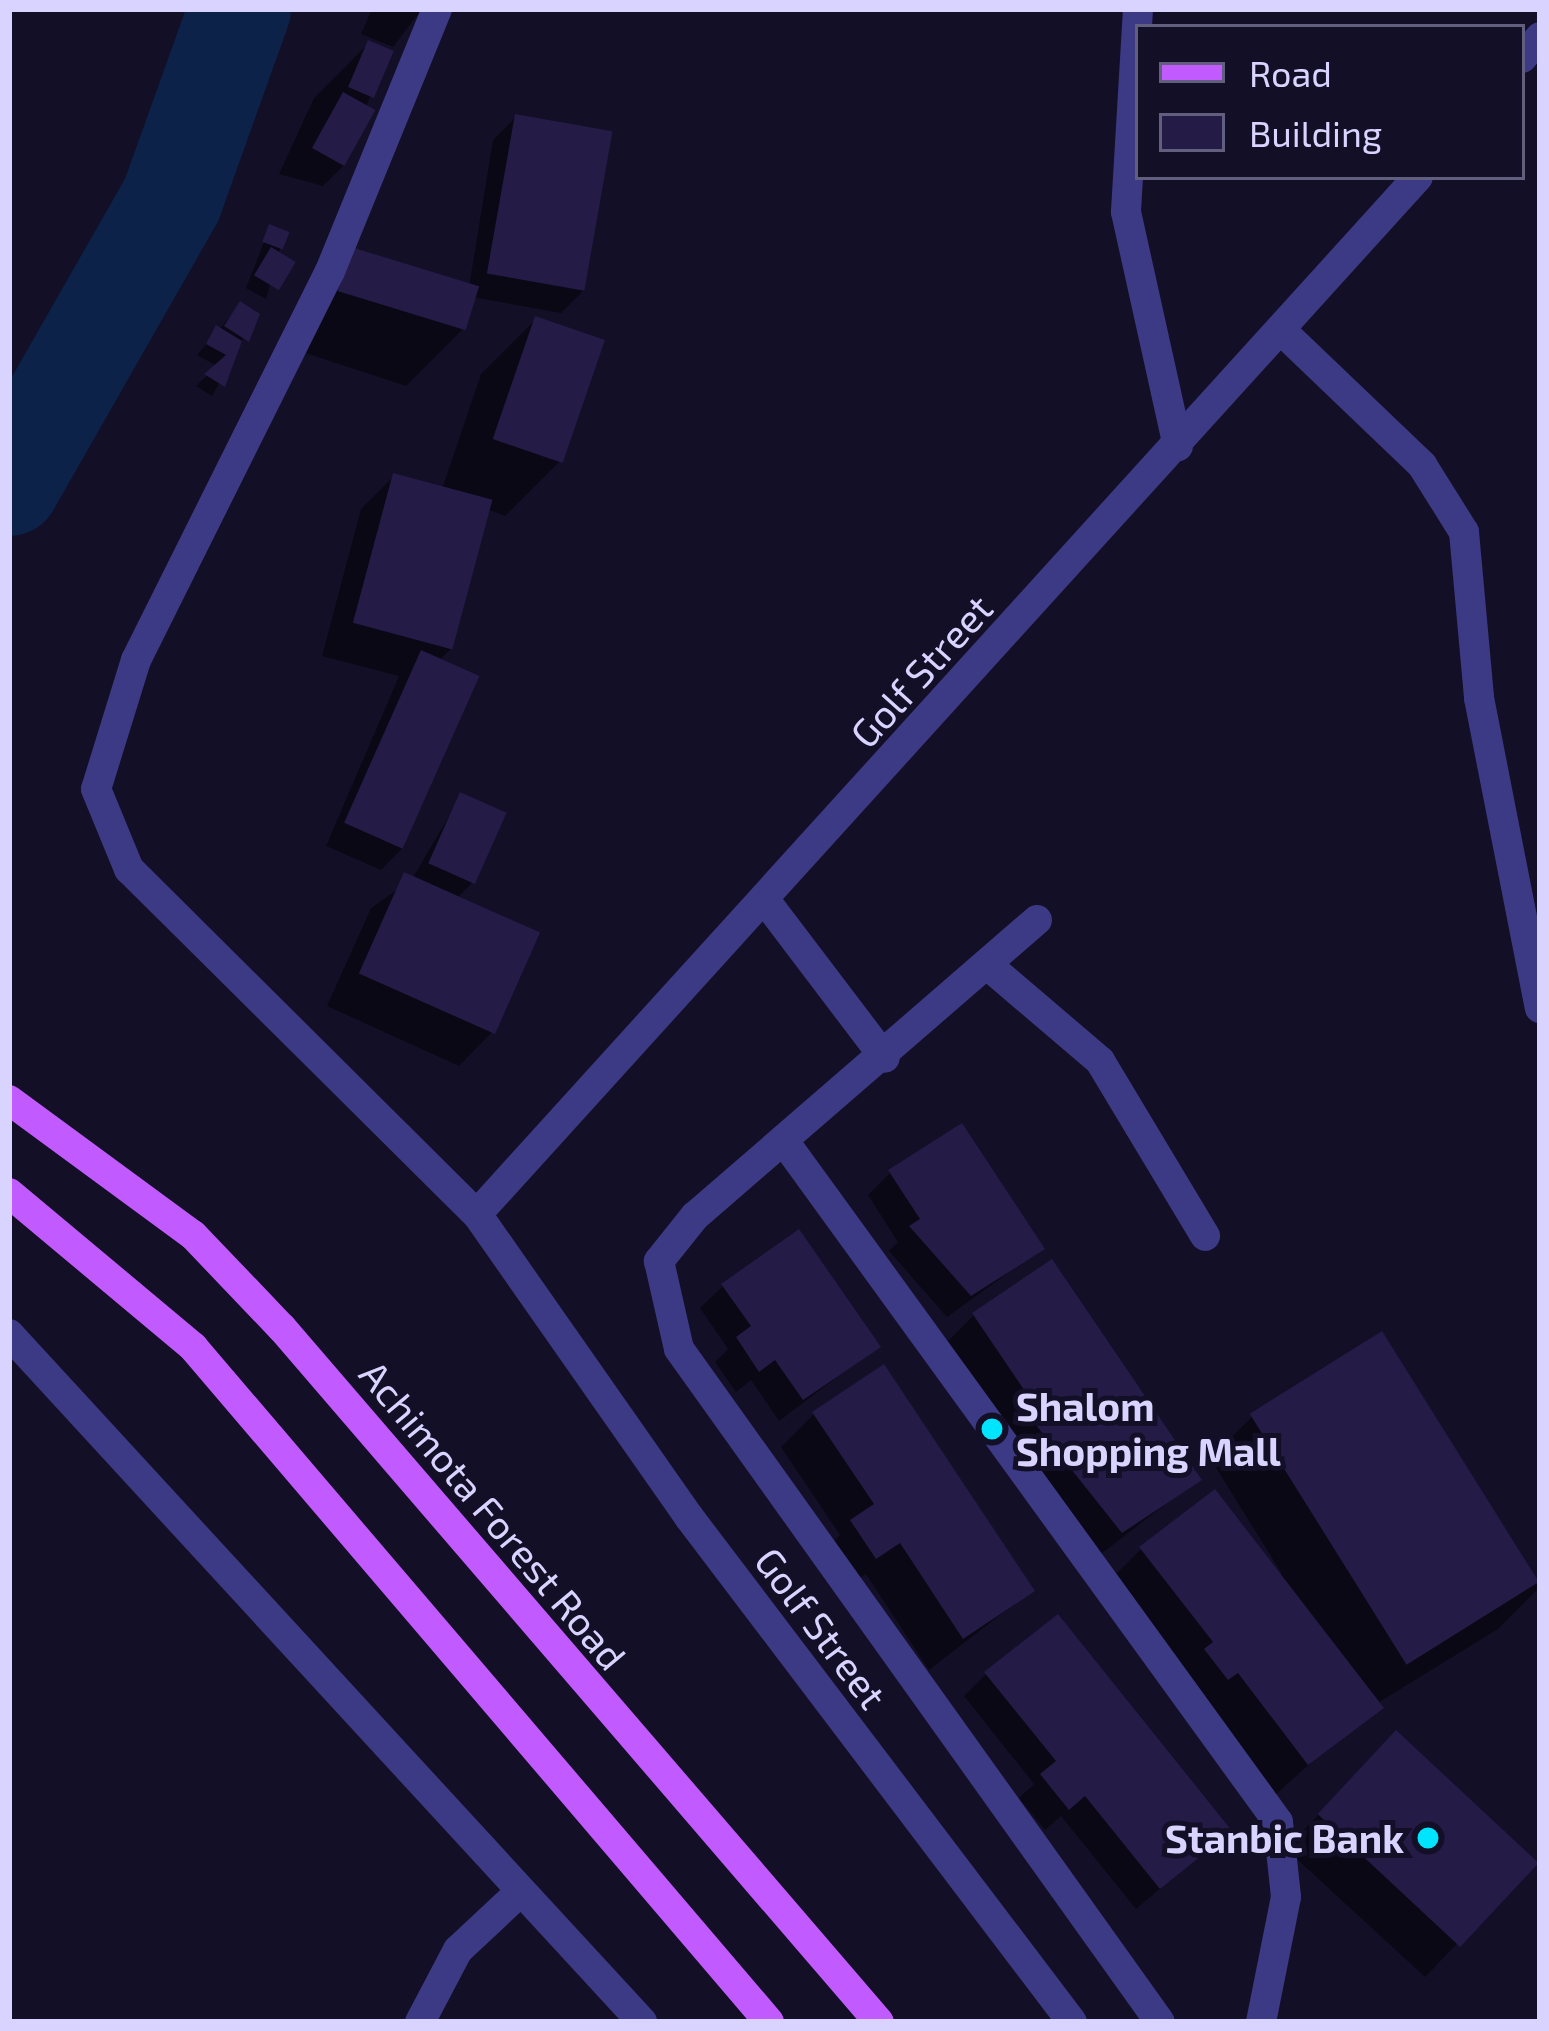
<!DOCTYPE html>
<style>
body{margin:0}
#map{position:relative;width:1549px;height:2031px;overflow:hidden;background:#130f26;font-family:"Exo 2",sans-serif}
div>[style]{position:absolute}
.shadow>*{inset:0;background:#0007}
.river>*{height:102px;margin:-51px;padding:0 51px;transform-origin:51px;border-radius:51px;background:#0c2248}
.building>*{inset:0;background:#241b47;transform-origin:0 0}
.lane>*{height:30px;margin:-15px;padding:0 15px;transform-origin:15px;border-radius:15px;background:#3d3a85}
.street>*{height:30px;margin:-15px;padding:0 15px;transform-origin:15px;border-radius:15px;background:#3d3a85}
.primary>*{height:30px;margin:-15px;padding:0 15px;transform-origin:15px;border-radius:15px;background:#c25bff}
.dots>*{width:33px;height:33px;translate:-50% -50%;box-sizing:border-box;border:6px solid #130f26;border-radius:50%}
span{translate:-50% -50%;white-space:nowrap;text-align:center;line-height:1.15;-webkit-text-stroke:10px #130f26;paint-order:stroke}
.street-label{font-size:39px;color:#d9d4ff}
.poi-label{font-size:39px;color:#d9d4ff;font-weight:700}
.left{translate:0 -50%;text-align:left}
.right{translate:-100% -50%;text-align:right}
.frame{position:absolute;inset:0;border:12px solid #d9d4ff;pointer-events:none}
.legend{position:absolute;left:1135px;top:24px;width:390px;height:156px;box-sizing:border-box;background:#130f26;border:3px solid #625e7d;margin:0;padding:15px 21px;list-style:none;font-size:36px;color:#d9d4ff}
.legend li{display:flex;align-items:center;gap:24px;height:60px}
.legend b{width:60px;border:3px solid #625e7d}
</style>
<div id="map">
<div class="shadow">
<div style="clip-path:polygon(372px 9px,422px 9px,393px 47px,361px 34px)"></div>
<div style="clip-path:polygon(369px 43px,370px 96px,345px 164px,323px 186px,279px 174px,314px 98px)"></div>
<div style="clip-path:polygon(516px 117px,584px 290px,561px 313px,472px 297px,461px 331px,406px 386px,284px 346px,352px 251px,469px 287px,493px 140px)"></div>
<div style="clip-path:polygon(270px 227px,280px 248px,266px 299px,246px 288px)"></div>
<div style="clip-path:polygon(240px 305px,256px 316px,212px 396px,196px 386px,217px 366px,197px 355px)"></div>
<div style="clip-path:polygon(536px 319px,560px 461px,505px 516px,487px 509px,452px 648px,438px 661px,404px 847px,381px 870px,326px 846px,399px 676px,322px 656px,361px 509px,394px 476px,442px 489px,481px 374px)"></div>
<div style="clip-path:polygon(461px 796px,472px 883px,456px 899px,492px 1032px,459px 1066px,327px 1006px,371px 908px,412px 879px)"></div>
<div style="clip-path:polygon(890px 1173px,1041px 1249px,947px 1317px,889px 1251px,898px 1242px,868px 1195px)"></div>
<div style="clip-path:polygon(723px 1286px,878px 1346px,779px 1421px,751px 1380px,736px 1392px,715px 1362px,728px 1349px,700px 1308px)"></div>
<div style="clip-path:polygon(974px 1315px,1198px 1479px,1088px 1564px,941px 1348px)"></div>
<div style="clip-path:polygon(1381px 1335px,1540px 1587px,1498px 1629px,1376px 1704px,1274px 1796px,1108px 1582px,1141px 1549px,1282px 1574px,1210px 1458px,1252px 1417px)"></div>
<div style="clip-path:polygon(814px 1414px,1031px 1591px,929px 1670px,866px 1574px,842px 1590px,819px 1555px,840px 1535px,781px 1447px)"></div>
<div style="clip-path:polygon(986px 1674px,1228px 1831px,1136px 1909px,1061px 1816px,1045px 1830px,1019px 1798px,1034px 1784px,964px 1696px)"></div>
<div style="clip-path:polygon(1363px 1767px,1535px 1862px,1425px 1977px,1286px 1849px)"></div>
</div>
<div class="river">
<div style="left:9px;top:485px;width:329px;rotate:-60.3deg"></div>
<div style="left:172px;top:199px;width:202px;rotate:-70.3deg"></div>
</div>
<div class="building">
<div style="left:368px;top:40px;width:28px;height:51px;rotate:23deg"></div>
<div style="left:343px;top:92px;width:37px;height:64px;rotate:29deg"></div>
<div style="left:515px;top:114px;width:99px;height:162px;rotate:10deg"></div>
<div style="left:269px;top:224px;width:22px;height:19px;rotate:21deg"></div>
<div style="left:271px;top:247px;width:29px;height:33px;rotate:31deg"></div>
<div style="left:351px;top:247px;width:134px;height:46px;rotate:17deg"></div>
<div style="clip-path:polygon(240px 301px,260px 314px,249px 342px,224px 326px)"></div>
<div style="left:535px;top:316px;width:74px;height:130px;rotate:19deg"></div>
<div style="clip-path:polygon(216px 325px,242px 341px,225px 387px,204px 374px,226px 355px,206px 344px)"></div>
<div style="left:393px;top:473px;width:103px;height:155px;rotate:15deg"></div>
<div style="left:421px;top:650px;width:64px;height:189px;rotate:24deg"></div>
<div style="left:460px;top:792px;width:51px;height:78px;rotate:24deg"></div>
<div style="left:404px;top:872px;width:149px;height:111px;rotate:24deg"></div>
<div style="clip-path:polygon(962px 1123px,1045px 1249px,971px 1296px,909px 1226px,920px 1219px,888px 1170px)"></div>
<div style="clip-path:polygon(799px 1229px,881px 1347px,803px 1400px,775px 1360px,759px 1372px,736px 1337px,751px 1326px,721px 1284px)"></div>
<div style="clip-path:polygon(1052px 1259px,1202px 1480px,1122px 1533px,1028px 1415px,1037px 1409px,972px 1313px)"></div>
<div style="left:1382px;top:1331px;width:296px;height:156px;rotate:58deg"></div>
<div style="clip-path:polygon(884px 1364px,1035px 1591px,963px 1639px,900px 1543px,876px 1559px,850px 1520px,874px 1504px,812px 1412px)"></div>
<div style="clip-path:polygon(1215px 1489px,1384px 1708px,1308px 1765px,1238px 1673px,1228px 1680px,1204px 1649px,1213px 1642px,1139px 1547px)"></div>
<div style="clip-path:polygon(1058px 1614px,1232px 1831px,1160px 1889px,1085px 1796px,1069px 1810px,1040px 1774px,1056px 1761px,984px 1672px)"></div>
<div style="left:1396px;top:1730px;width:195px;height:115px;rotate:43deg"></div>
</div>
<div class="lane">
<div style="left:437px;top:9px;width:283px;rotate:112.2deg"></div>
<div style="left:330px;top:271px;width:435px;rotate:116.5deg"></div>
<div style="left:136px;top:660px;width:135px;rotate:107.2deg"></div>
<div style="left:96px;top:789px;width:87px;rotate:67.6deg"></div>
<div style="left:129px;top:869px;width:490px;rotate:44.8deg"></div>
<div style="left:1138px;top:9px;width:203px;rotate:93.4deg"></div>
<div style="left:1126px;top:212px;width:240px;rotate:77.5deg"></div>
<div style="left:1282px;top:331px;width:194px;rotate:43.7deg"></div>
<div style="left:1422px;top:465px;width:79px;rotate:57.9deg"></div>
<div style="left:1464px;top:532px;width:167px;rotate:84.8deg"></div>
<div style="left:1479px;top:698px;width:316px;rotate:78.9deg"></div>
<div style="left:765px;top:900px;width:198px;rotate:52.8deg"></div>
<div style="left:1037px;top:920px;width:452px;rotate:139.1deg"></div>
<div style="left:695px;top:1216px;width:58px;rotate:128.7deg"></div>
<div style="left:659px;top:1261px;width:90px;rotate:77.2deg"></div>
<div style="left:679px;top:1349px;width:827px;rotate:54.45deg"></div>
<div style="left:990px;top:967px;width:145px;rotate:40.5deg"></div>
<div style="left:1100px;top:1061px;width:204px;rotate:59deg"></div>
<div style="left:784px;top:1141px;width:841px;rotate:54.04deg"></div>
<div style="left:1278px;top:1822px;width:75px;rotate:83.9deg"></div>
<div style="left:1286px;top:1897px;width:127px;rotate:101.3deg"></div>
<div style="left:420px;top:2022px;width:81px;rotate:-62.2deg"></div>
<div style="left:458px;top:1950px;width:85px;rotate:-43.1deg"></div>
</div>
<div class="street">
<div style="left:1522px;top:58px;width:28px;rotate:-49deg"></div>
<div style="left:9px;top:1334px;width:935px;rotate:47.38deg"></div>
<div style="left:1072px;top:2022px;width:634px;rotate:-127.18deg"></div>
<div style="left:689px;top:1517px;width:370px;rotate:-125deg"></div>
<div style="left:477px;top:1214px;width:1400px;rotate:-47.78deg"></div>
</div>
<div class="primary">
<div style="left:9px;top:1100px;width:228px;rotate:36.3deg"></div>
<div style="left:193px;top:1235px;width:129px;rotate:46.3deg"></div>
<div style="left:282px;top:1328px;width:915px;rotate:49.3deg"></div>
<div style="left:9px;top:1193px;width:240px;rotate:39.9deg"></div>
<div style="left:193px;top:1347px;width:887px;rotate:49.52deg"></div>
</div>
<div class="dots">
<div style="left:992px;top:1429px;background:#00e5ff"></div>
<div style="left:1428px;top:1838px;background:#00e5ff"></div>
</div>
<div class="street-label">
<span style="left:921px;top:671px;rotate:-48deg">Golf Street</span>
<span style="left:493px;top:1515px;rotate:50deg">Achimota Forest Road</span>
<span style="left:821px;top:1628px;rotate:53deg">Golf Street</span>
</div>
<div class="poi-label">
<span class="left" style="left:1016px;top:1429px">Shalom<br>Shopping Mall</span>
<span class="right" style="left:1404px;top:1838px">Stanbic Bank</span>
</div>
<div class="frame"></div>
<ul class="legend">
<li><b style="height:15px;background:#c25bff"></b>Road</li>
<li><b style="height:33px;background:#241b47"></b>Building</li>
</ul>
</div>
